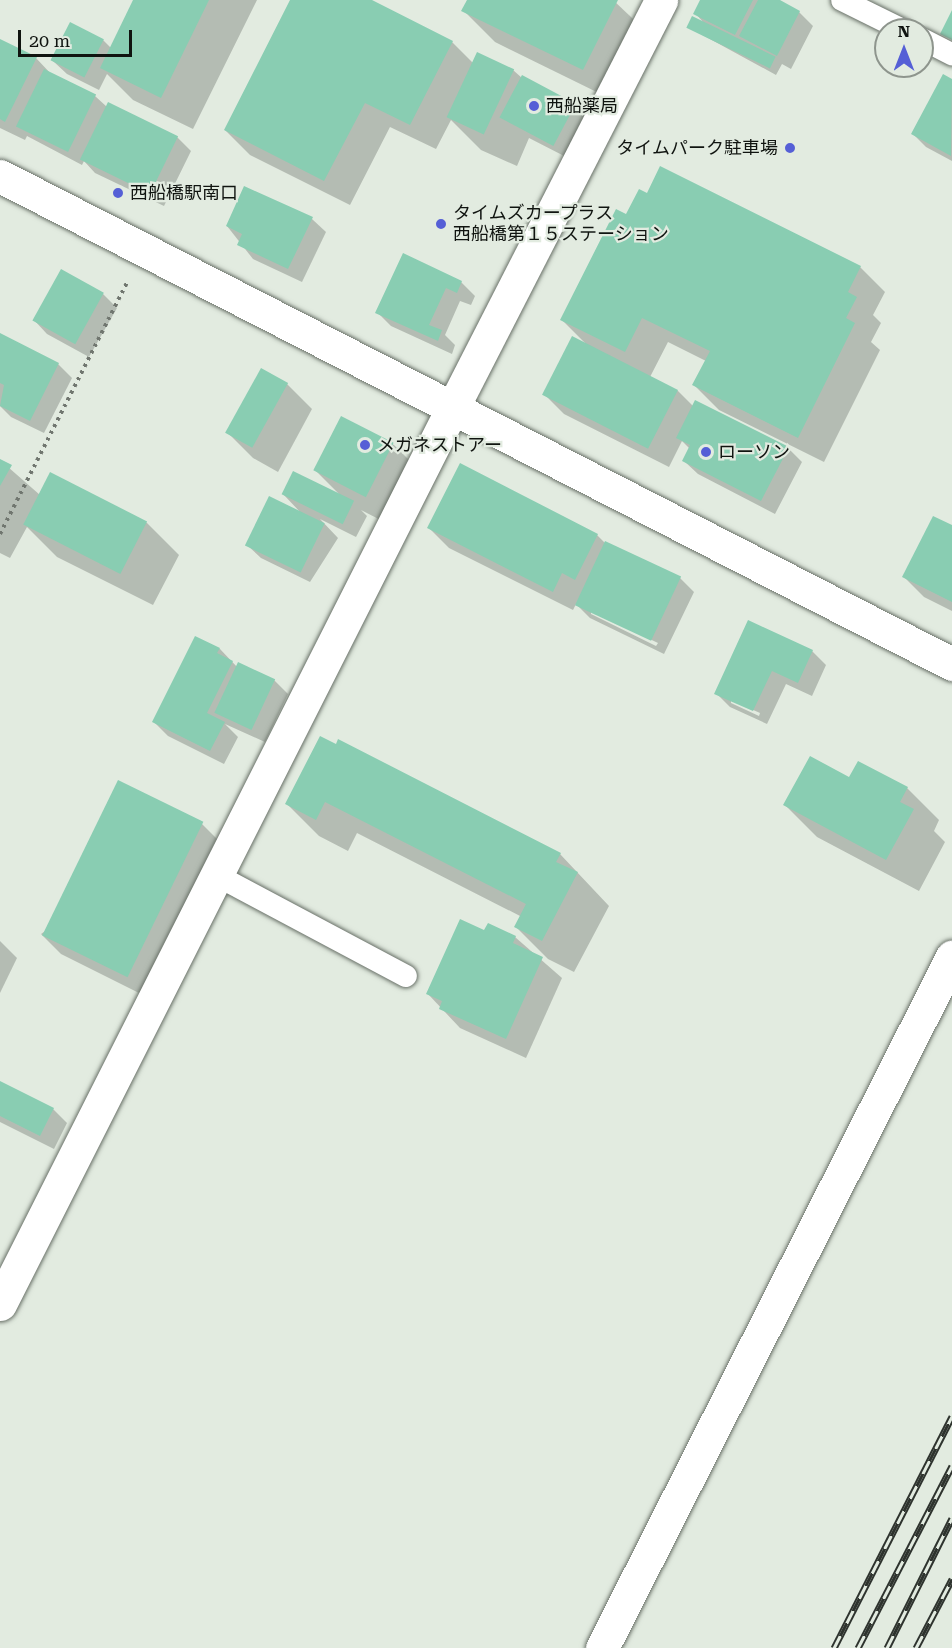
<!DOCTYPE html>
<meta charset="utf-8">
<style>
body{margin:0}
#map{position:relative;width:952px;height:1648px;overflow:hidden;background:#e2ebe0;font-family:"Roboto Serif","Noto Sans JP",serif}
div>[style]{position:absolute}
.shadow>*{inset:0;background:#0003}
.building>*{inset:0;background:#89cdb2;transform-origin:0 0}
.path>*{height:4px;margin-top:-2px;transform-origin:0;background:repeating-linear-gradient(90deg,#70766f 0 3px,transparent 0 7.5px)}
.roads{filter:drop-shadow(0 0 2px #687067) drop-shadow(0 0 2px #687067)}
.service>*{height:22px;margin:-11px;padding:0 11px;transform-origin:11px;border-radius:11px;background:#fff}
.minor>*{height:33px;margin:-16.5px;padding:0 16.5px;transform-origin:16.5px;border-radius:16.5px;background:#fff}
.tertiary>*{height:33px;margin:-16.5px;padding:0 16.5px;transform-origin:16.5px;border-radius:16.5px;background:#fff}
.rail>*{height:7px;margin-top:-3.5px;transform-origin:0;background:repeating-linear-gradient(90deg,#e2ebe0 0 14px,#2e332e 0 28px);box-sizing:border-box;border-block:2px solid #2e332e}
.dots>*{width:16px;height:16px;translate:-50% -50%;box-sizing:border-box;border:3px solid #e2ebe0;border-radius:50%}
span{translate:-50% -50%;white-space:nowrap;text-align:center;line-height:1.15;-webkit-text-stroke:4.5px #e2ebe0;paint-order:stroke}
.poi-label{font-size:18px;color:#101410}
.left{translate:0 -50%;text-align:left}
.right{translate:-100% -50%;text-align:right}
.north{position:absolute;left:874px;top:18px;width:60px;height:60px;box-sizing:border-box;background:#e2ebe0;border:2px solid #8e958d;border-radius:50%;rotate:0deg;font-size:16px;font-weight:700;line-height:24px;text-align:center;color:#101410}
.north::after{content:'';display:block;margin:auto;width:21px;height:27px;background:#555fd6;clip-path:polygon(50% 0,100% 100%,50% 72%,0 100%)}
.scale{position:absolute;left:18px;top:30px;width:114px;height:27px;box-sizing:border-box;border:3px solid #101410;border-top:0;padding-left:8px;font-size:18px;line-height:21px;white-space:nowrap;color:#101410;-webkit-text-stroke:4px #e2ebe0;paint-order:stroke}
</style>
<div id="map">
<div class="shadow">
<div style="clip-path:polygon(135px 0,257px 0,193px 129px,133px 100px,107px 74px,99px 90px,67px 74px,53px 61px,103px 40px,111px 48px)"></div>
<div style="clip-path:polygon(291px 0,369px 0,452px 42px,473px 63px,513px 70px,522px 78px,575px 105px,589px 119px,568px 158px,529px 138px,517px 166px,481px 150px,451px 120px,436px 149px,390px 127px,350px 205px,250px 155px,225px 130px)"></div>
<div style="clip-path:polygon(468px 0,613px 0,649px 34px,615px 101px,495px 42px,463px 10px)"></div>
<div style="clip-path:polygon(702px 0,776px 0,799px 12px,813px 26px,791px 69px,782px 64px,776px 75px,688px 27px,704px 23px,695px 13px)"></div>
<div style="clip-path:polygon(0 41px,36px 58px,52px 75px,95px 96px,107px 107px,177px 137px,191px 151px,164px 206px,95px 173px,84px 161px,82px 165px,27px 136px,25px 140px,0 128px)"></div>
<div style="clip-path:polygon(944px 76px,952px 80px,952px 161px,926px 147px,912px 133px)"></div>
<div style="clip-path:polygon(627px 216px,860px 267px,885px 292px,873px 315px,881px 323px,871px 342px,880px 350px,824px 462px,719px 410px,694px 385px,706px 361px,668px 342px,650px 377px,678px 391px,694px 407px,788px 448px,802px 462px,775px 514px,698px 474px,684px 461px,690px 449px,682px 441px,669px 467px,564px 414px,544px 394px,586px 344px,562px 320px)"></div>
<div style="clip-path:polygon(312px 219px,326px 232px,302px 282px,253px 259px,227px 226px)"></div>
<div style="clip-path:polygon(461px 282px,475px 296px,471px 305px,460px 301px,445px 335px,455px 345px,452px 354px,391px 326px,377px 312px)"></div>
<div style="clip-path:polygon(103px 294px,117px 308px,89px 357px,47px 334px,34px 320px)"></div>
<div style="clip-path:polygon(0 335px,58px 364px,72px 378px,44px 433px,11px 417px,0 406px)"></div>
<div style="clip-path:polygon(287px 384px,312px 409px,278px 472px,253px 458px,228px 433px)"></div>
<div style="clip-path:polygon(342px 418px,394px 445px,426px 477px,398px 529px,361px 510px,367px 516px,356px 537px,320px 519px,338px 538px,310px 582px,261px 558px,247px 545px,301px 513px,283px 494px,340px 495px,315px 470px)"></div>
<div style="clip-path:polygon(0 460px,40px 495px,147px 523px,179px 555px,153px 605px,57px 557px,27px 527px,10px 558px,0 553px)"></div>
<div style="clip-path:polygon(952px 527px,952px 611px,924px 597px,904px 577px)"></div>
<div style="clip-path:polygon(evenodd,429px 528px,597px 535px,606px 544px,680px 578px,694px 592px,664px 654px,590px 618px,576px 604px,573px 610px,449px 548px,429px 528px,591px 611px,658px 643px,656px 646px,591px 614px,591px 611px)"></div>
<div style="clip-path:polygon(195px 638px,220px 649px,238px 668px,274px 680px,288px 694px,265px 742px,225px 724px,238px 737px,224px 764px,168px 736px,154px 722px)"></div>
<div style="clip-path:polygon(evenodd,812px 651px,826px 665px,812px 696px,786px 684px,767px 724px,730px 707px,716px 693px,812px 651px,731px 700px,760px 713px,759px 716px,731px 703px,731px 700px)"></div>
<div style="clip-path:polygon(321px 738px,560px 854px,609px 906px,574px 972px,548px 959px,516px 927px,522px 917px,357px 833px,348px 851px,319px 836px,287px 804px)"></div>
<div style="clip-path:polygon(850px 779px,907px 788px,939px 820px,934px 831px,945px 842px,919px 891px,817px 837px,785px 805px)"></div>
<div style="clip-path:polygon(202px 824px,222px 844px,145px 996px,61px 954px,41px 934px)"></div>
<div style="clip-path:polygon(485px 932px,515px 937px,562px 978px,526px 1058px,460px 1028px,428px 994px)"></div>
<div style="clip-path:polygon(0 941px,17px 958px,0 993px)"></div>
<div style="clip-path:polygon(0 1083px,53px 1109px,67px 1123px,54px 1149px,0 1122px)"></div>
</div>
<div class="building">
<div style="clip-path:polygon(133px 0,209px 0,161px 98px,100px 68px)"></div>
<div style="clip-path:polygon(290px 0,372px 0,453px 41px,410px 125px,365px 103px,324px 181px,224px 130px)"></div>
<div style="clip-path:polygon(467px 0,618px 0,583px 70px,461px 11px)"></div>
<div style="clip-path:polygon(700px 0,753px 0,735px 35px,693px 14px)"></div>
<div style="clip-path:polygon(758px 0,780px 0,800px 11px,777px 56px,739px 36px)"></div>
<div style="clip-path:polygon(952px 10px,952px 40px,940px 34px)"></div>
<div style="left:692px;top:16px;width:93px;height:13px;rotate:26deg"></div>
<div style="left:70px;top:22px;width:38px;height:43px;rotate:27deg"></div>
<div style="clip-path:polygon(0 39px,37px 57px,5px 122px,0 119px)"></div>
<div style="left:477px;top:52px;width:41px;height:72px;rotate:25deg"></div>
<div style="left:44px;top:69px;width:58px;height:64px;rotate:26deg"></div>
<div style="clip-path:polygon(943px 74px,952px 79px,951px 156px,911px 134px)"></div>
<div style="left:522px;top:75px;width:61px;height:48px;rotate:28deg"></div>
<div style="left:108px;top:102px;width:78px;height:64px;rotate:26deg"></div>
<div style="clip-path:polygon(660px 166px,861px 266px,848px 292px,857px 297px,846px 318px,855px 323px,798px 438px,692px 385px,710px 351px,642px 318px,625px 352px,560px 320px,616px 209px,626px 214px,639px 189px,647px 193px)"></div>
<div style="clip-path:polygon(244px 186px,313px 217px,288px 269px,237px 245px,242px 234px,226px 226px)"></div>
<div style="clip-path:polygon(403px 253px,462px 281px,457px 293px,446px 288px,429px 325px,442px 330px,438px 341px,375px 313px)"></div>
<div style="left:61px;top:269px;width:49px;height:59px;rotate:29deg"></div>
<div style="clip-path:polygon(0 333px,59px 363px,30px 421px,0 406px,4px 385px,0 383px)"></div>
<div style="left:572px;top:336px;width:119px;height:66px;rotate:27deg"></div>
<div style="left:261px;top:368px;width:31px;height:74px;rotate:29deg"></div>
<div style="clip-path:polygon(695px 400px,789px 447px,761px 501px,682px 461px,690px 445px,676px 438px)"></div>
<div style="left:341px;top:416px;width:59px;height:61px;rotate:27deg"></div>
<div style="clip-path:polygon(0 459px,12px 465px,0 486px)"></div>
<div style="clip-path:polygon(460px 463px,598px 534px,575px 580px,562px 573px,553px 592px,427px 528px)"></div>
<div style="left:293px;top:471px;width:68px;height:26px;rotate:26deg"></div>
<div style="left:50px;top:472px;width:109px;height:59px;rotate:27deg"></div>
<div style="left:269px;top:496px;width:62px;height:55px;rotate:26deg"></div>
<div style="clip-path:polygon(933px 516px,952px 525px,952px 602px,902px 577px)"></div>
<div style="left:605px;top:541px;width:84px;height:71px;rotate:25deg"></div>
<div style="clip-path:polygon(748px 620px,813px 650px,798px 683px,772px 671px,753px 711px,714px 694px)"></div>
<div style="clip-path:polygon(195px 636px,220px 648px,217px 653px,233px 661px,207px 713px,225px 722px,210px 751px,152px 722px)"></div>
<div style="left:238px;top:662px;width:41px;height:56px;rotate:25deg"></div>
<div style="clip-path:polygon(320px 736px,336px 744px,338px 739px,561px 853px,556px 862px,578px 872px,542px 941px,514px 927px,526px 904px,325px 802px,316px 820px,285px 804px)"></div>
<div style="clip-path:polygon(810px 756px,849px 777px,858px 761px,908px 787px,900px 802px,914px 809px,886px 860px,783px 805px)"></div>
<div style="left:118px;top:780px;width:95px;height:173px;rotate:26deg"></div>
<div style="clip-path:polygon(460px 919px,484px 930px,488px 923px,516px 936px,513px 943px,543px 957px,506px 1039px,439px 1009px,442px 1001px,426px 994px)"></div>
<div style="clip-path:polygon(0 1081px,54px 1108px,40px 1136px,0 1116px)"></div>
</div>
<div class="path">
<div style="left:0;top:534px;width:281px;rotate:-63.2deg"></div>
</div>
<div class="roads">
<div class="service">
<div style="left:842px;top:0;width:68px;rotate:26.2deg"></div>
<div style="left:922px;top:39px;width:34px;rotate:27deg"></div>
<div style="left:216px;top:875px;width:215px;rotate:28deg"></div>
</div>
<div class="minor">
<div style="left:0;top:1304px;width:1005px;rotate:-63.21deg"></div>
<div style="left:602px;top:1648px;width:775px;rotate:-63.14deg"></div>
</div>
<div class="tertiary">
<div style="left:0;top:176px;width:1070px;rotate:27.14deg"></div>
<div style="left:453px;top:407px;width:457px;rotate:-62.9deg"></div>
</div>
</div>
<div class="rail">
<div style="left:834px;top:1648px;width:260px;rotate:-63deg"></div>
<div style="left:858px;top:1648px;width:205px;rotate:-62.7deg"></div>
<div style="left:887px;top:1648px;width:145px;rotate:-63.4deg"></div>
<div style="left:916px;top:1648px;width:78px;rotate:-62.4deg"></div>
</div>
<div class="dots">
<div style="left:534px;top:106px;background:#555fd6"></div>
<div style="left:790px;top:148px;background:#555fd6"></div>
<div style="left:118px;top:193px;background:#555fd6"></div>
<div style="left:441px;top:224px;background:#555fd6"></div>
<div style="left:365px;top:445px;background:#555fd6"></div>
<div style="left:706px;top:452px;background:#555fd6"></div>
</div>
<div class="poi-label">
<span class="left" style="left:546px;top:106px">西船薬局</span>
<span class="right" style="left:778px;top:148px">タイムパーク駐車場</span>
<span class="left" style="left:130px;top:193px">西船橋駅南口</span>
<span class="left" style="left:453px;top:224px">タイムズカープラス<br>西船橋第１５ステーション</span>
<span class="left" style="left:377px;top:445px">メガネストアー</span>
<span class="left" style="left:718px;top:452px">ローソン</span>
</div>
<div class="north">N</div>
<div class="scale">20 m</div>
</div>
